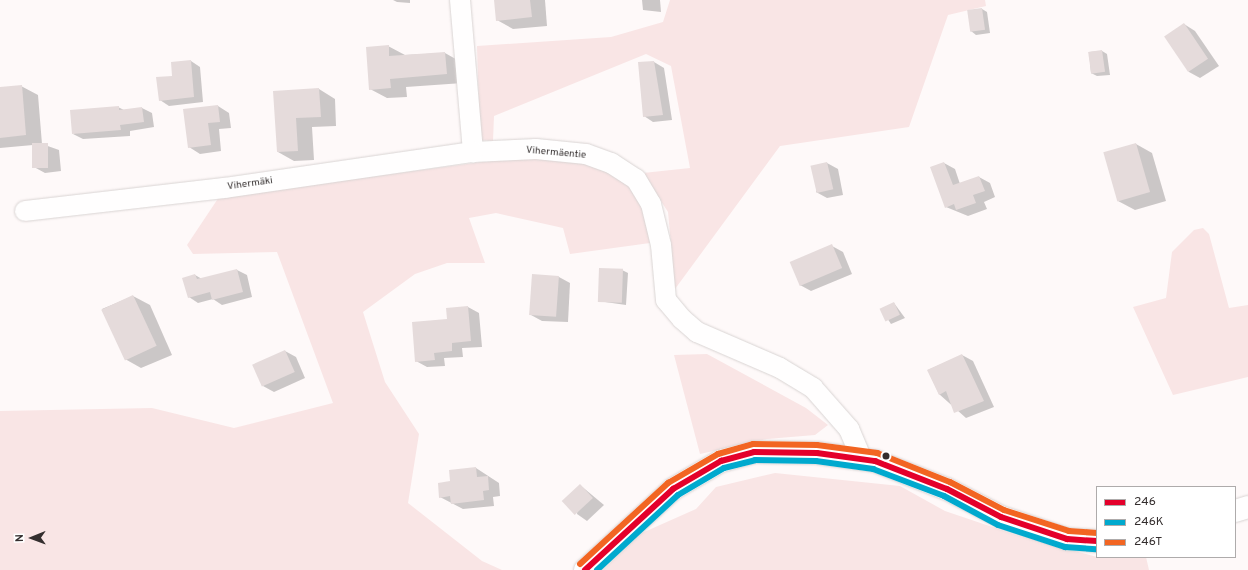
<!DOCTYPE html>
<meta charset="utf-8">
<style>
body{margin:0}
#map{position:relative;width:1248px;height:570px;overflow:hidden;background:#fef9f9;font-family:Overpass,sans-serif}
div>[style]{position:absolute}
.green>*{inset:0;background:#f9e5e5}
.shadow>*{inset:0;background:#0003}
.building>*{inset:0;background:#e5dbdb;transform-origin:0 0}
.roads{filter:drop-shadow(0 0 1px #d9d4d3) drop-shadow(0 0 1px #d9d4d3)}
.minor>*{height:20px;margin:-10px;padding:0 10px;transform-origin:10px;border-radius:10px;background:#fffefe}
.tertiary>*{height:22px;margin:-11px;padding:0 11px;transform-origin:11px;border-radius:11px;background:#fffefe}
.bus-1>*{height:6px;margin:-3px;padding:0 3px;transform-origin:3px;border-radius:3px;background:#e4002b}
.bus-2>*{height:6px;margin:-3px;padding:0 3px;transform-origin:3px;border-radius:3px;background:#00a9ce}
.bus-3>*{height:6px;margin:-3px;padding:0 3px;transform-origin:3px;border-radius:3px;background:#f26522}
.dots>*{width:11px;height:11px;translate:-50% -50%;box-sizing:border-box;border:2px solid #fff;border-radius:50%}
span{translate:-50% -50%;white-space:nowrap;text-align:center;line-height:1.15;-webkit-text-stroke:3.5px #fff;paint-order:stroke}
.street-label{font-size:10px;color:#342e2e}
.legend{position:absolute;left:1096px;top:486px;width:140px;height:72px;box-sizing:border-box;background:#fff;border:1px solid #aeabab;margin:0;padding:5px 7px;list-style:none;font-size:12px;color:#342e2e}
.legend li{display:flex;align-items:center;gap:8px;height:20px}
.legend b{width:20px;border:1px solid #aeabab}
.north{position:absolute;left:12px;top:518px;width:40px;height:40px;-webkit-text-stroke:3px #fff;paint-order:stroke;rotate:269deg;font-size:11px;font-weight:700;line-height:16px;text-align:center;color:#342e2e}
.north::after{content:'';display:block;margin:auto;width:14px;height:18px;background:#342e2e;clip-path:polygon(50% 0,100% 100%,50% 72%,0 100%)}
</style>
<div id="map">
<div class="green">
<div style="clip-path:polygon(670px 0,985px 0,986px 6px,948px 15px,909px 127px,780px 146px,675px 289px,668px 212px,643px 173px,690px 168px,671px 66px,646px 54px,494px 116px,493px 141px,480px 140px,477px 46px,611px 37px,663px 22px)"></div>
<div style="clip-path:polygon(526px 156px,580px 162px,604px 168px,630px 184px,647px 205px,650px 243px,570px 254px,563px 228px,496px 213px,469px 218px,485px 263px,447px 263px,415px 274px,363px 312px,385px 382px,419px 434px,408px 503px,482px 561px,502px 570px,0 570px,0 411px,152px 408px,234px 428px,333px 403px,277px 252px,193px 254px,187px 245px,219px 197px)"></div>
<div style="clip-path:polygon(1203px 228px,1209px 234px,1229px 308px,1248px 305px,1248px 377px,1173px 395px,1133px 307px,1166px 298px,1172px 252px,1194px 230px)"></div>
<div style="clip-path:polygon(707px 354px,806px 408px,828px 425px,815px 435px,767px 439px,700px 454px,674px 355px)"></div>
<div style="clip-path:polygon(775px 473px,900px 486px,945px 511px,1016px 535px,1097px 557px,1146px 557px,1149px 570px,603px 570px,642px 533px,696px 509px,716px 487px)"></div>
</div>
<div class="shadow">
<div style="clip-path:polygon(393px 0,410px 0,410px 3px,397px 2px)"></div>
<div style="clip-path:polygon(495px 0,545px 0,547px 26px,513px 29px,497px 20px)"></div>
<div style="clip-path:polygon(642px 0,660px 0,661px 12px,643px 10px)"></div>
<div style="clip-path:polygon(982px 9px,987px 12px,990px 33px,976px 35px,971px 31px)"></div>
<div style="clip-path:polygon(1184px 24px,1195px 31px,1219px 66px,1200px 78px,1189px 72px)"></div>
<div style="clip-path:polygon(388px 46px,405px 55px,445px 53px,461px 62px,463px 83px,406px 87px,407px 97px,387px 98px,370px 89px)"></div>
<div style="clip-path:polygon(1102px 51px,1107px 54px,1110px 75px,1097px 76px,1091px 73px,1089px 52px)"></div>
<div style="clip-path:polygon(191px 61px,200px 67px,203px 102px,169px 106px,160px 100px,173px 76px,172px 63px)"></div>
<div style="clip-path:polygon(654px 62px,664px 68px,672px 120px,653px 122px,644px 116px)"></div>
<div style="clip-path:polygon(21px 86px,38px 95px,42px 144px,59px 150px,61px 171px,45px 173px,34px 167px,33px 145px,0 148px,0 88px)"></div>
<div style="clip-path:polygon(319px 89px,335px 99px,336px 126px,312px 127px,314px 160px,294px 161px,278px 152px,274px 92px)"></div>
<div style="clip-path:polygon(218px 106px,229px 113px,231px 128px,219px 129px,221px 151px,200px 154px,189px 147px)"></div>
<div style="clip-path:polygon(118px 107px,124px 110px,142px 108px,152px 113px,154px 127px,130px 131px,130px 136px,83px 139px,73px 134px)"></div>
<div style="clip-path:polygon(1136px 144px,1152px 153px,1166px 201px,1135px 210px,1118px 201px)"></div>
<div style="clip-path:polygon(827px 163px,838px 169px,843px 195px,827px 198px,816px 192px)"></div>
<div style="clip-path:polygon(944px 163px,955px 169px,960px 184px,979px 177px,990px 183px,995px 197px,984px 202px,987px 209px,968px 216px,946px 207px,932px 167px)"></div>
<div style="clip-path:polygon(832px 246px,843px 252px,852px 274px,811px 291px,800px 285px)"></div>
<div style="clip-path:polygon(237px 270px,247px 275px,252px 297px,222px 305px,213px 299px,198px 303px,189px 297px,195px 275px,202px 279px)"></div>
<div style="clip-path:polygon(622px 270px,628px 273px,626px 305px,598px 301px)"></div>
<div style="clip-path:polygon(533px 275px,559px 277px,570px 283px,568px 322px,542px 321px,531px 315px)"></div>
<div style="clip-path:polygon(133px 296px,150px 305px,172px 355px,141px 368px,125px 359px,102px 309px)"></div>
<div style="clip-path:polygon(894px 303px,905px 318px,891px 324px,881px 309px)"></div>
<div style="clip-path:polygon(468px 307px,479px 313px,482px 347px,462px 348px,463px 357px,444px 358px,445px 366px,427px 367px,416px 361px,448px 320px)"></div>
<div style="clip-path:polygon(285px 351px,296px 357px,305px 378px,274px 392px,263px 386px)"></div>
<div style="clip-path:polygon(962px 355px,973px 361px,994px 407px,966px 418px,939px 394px,928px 370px)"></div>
<div style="clip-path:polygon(476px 468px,499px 483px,500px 496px,493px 497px,494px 506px,463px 509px,440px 497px,451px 482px)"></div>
<div style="clip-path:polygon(580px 485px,604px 505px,587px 521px,577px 514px)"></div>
</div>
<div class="building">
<div style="clip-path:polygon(494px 0,530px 0,532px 17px,496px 21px)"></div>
<div style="left:982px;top:8px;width:22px;height:15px;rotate:82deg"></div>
<div style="left:1184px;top:23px;width:43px;height:24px;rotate:56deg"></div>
<div style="clip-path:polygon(389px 45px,389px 56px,445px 52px,447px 74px,390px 79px,391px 88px,369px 90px,366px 47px)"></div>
<div style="left:1102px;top:50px;width:22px;height:14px;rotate:82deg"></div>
<div style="clip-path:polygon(191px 60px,194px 97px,159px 101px,156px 77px,172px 76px,171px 62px)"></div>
<div style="clip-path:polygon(654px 61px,663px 115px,643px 117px,638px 62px)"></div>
<div style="clip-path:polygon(22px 85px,26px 135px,0 138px,0 87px)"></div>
<div style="clip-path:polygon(319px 88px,321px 117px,296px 118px,298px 151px,277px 152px,273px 91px)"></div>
<div style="clip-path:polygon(218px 105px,220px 122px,208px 123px,211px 145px,188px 148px,183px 109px)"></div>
<div style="clip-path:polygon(119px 106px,119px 110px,142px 107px,144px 122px,120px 125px,121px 130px,72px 134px,70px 110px)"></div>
<div style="left:32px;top:143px;width:16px;height:25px"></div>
<div style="left:1136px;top:143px;width:51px;height:34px;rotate:74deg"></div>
<div style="left:827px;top:162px;width:28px;height:17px;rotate:77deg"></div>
<div style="clip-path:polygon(944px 162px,953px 185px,979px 176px,985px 191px,973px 195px,976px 203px,956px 210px,954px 204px,945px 208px,930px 167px)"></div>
<div style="left:832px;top:244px;width:26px;height:46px;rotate:67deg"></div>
<div style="left:599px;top:268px;width:24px;height:34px;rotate:2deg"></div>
<div style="clip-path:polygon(237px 269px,243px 292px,212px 300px,210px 292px,188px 298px,182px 278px,195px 274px,197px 279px)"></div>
<div style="left:532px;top:274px;width:27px;height:41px;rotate:4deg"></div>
<div style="left:133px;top:295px;width:56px;height:35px;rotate:65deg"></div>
<div style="left:894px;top:302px;width:14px;height:16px;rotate:65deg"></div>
<div style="clip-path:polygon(468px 306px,471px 341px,452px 343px,452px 351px,434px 353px,435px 360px,415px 362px,412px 322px,447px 319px,446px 308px)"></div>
<div style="left:285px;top:350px;width:24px;height:36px;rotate:66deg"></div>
<div style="clip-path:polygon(962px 354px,984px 401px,954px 413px,946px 391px,939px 395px,927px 370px)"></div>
<div style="clip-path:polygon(476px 467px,477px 477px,488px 476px,489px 490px,483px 491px,484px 500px,451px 504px,450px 496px,439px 498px,438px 483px,450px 481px,449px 470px)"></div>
<div style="left:580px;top:484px;width:19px;height:25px;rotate:47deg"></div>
</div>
<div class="roads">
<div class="minor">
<div style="left:460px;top:0;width:153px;rotate:85.1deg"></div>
<div style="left:473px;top:152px;width:63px;rotate:-2.7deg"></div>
<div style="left:536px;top:149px;width:50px;rotate:5.7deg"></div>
<div style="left:586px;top:154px;width:27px;rotate:20deg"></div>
<div style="left:611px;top:163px;width:30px;rotate:33deg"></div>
<div style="left:636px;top:179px;width:29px;rotate:59deg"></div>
<div style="left:651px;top:204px;width:42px;rotate:76.3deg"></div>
<div style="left:661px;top:245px;width:55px;rotate:84.8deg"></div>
<div style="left:666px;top:300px;width:25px;rotate:50deg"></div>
<div style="left:682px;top:319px;width:20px;rotate:41deg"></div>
<div style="left:697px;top:332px;width:90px;rotate:23.4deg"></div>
<div style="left:780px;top:368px;width:39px;rotate:31deg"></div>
<div style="left:813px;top:388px;width:55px;rotate:48.7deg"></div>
<div style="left:849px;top:429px;width:34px;rotate:67deg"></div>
<div style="left:25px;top:211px;width:201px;rotate:-6.6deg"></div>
<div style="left:225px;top:188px;width:251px;rotate:-8.3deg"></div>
</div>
<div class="tertiary">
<div style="left:1235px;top:511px;width:14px;rotate:-17deg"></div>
<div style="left:585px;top:570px;width:120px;rotate:-42.6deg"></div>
<div style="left:673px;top:489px;width:56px;rotate:-30.3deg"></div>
<div style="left:721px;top:461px;width:34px;rotate:-15deg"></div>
<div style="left:754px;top:452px;width:63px;rotate:0.9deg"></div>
<div style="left:817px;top:453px;width:59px;rotate:7.9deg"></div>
<div style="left:875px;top:461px;width:77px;rotate:21.3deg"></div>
<div style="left:947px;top:489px;width:61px;rotate:27.4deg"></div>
<div style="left:1001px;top:517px;width:70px;rotate:18.4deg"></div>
<div style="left:1067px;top:539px;width:30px;rotate:4deg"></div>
</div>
</div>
<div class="bus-1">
<div style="left:585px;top:570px;width:120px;rotate:-42.6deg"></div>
<div style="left:673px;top:489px;width:56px;rotate:-30.3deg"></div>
<div style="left:721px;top:461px;width:34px;rotate:-15deg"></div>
<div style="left:754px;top:452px;width:63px;rotate:0.9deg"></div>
<div style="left:817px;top:453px;width:59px;rotate:7.9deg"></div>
<div style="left:875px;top:461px;width:77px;rotate:21.3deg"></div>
<div style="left:947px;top:489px;width:61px;rotate:27.4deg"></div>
<div style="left:1001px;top:517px;width:70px;rotate:18.4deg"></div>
<div style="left:1067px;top:539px;width:30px;rotate:4deg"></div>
</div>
<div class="bus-2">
<div style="left:597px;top:570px;width:110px;rotate:-42.8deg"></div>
<div style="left:678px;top:495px;width:53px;rotate:-30.4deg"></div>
<div style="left:724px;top:468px;width:32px;rotate:-14deg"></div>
<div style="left:755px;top:460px;width:61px;rotate:0.9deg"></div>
<div style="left:816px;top:461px;width:58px;rotate:8deg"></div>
<div style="left:873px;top:469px;width:76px;rotate:20.8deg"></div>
<div style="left:944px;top:496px;width:61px;rotate:28.2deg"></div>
<div style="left:998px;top:525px;width:71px;rotate:18.2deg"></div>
<div style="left:1065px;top:547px;width:31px;rotate:4deg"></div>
</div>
<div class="bus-3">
<div style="left:580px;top:564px;width:120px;rotate:-42.6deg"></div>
<div style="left:668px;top:483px;width:58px;rotate:-30.1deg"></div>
<div style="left:718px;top:454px;width:36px;rotate:-16deg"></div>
<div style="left:753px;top:444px;width:64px;rotate:0.9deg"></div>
<div style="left:817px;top:445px;width:61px;rotate:7.6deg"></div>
<div style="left:877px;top:453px;width:79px;rotate:21.7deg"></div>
<div style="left:950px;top:482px;width:61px;rotate:27.4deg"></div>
<div style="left:1004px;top:510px;width:68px;rotate:17.9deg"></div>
<div style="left:1069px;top:531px;width:28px;rotate:4deg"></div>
</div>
<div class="dots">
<div style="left:886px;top:456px;background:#342e2e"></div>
</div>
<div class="street-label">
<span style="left:556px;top:153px;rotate:5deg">Vihermäentie</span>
<span style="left:250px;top:184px;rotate:-8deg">Vihermäki</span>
</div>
<ul class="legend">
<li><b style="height:5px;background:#e4002b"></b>246</li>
<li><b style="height:5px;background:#00a9ce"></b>246K</li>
<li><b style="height:5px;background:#f26522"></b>246T</li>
</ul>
<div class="north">N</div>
</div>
